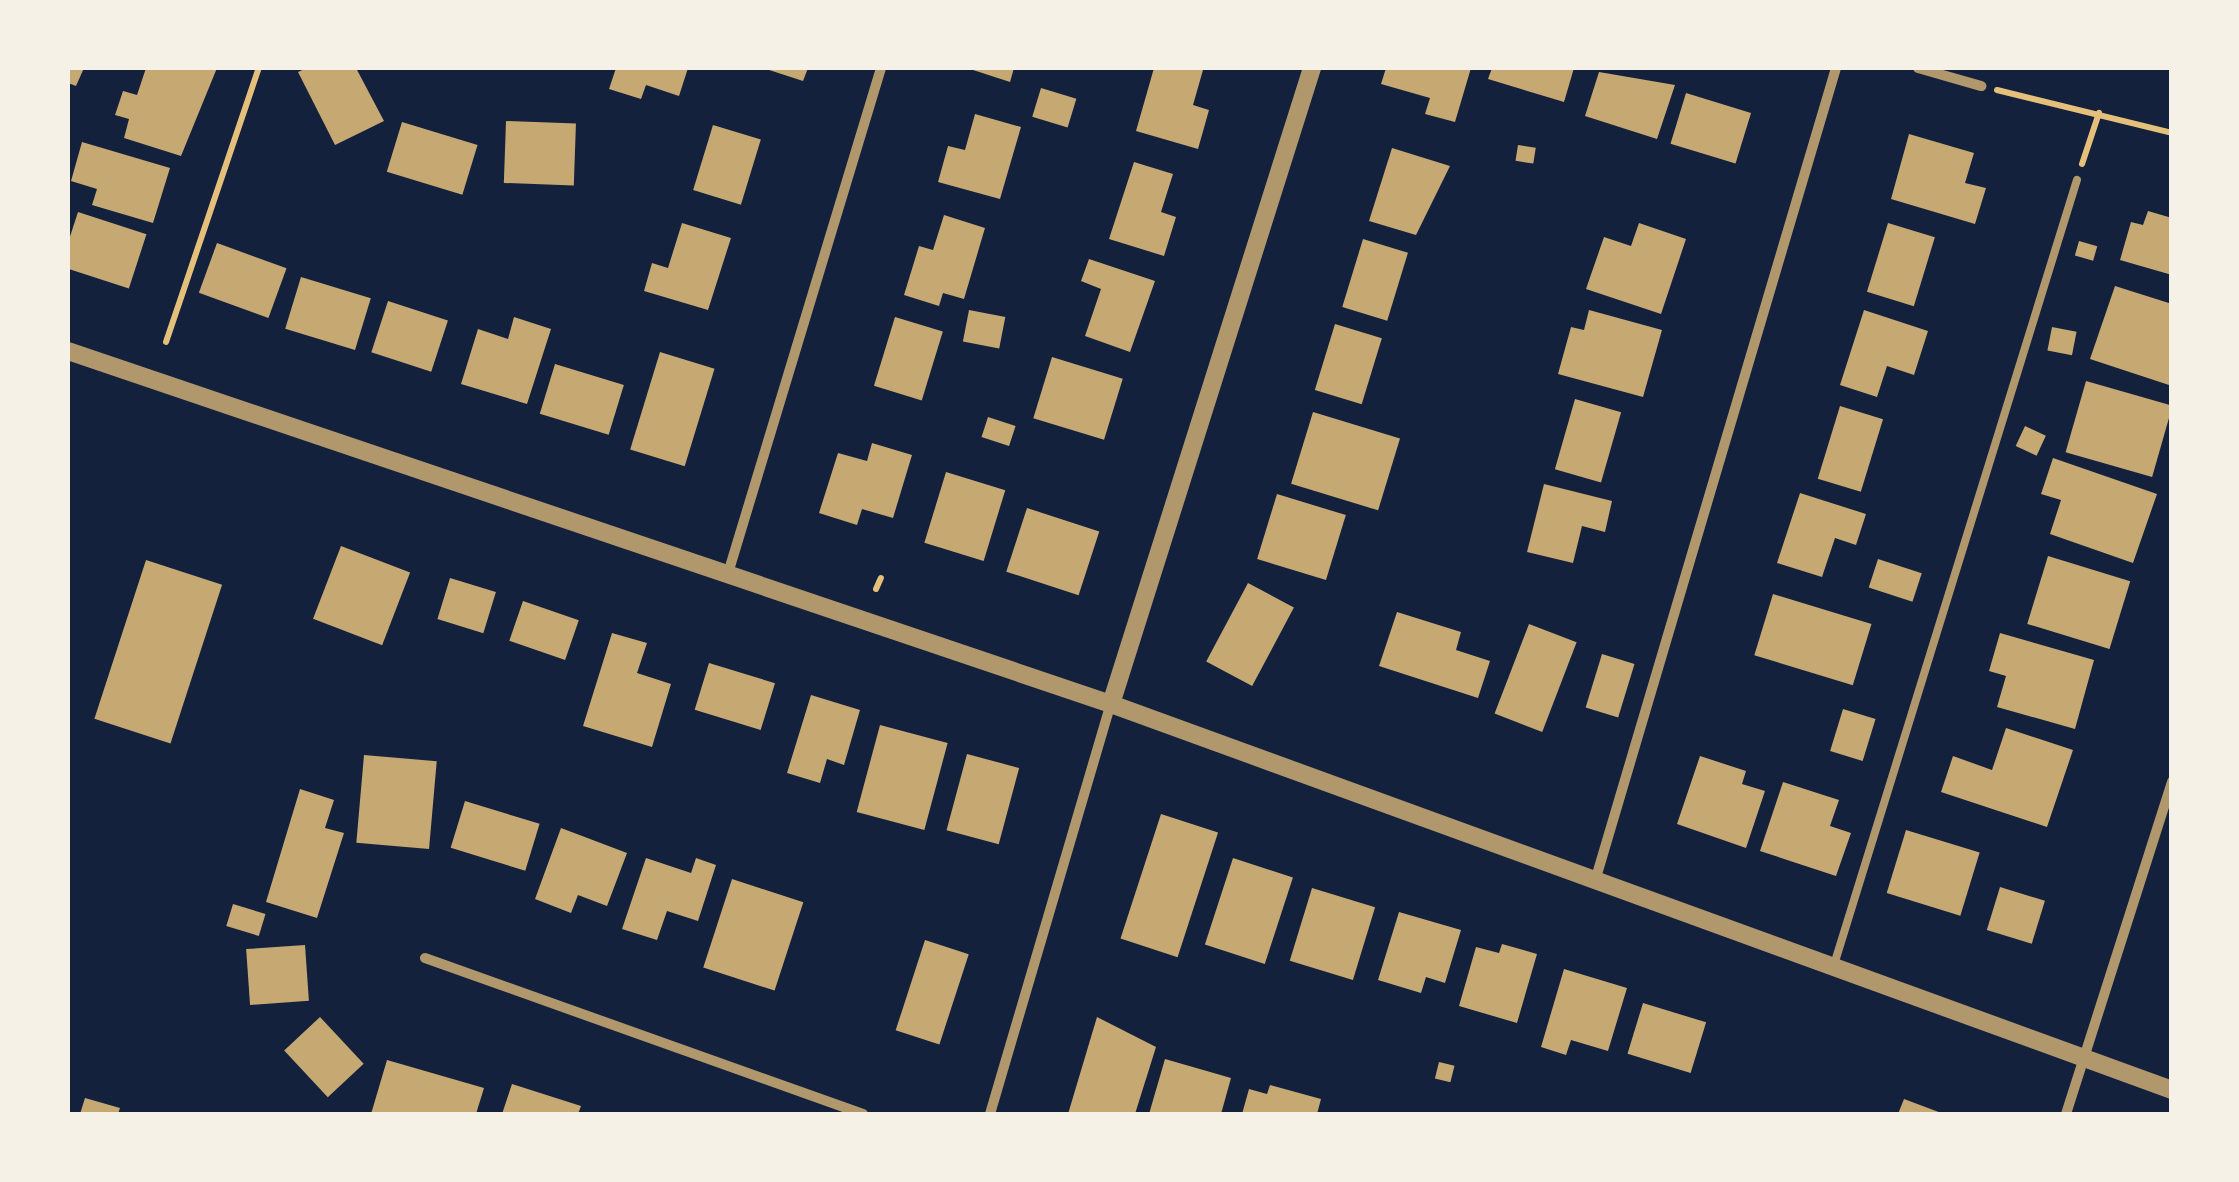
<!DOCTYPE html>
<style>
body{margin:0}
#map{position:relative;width:2239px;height:1182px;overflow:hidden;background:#14213d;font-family:"PT Sans",sans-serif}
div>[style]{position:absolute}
.building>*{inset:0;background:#c6a872;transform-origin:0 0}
.path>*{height:6px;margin:-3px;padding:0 3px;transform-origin:3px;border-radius:3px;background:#e5c07b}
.service>*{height:8px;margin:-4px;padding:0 4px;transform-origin:4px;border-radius:4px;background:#b1986c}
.minor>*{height:10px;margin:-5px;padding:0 5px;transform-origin:5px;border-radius:5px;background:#b1986c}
.tertiary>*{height:18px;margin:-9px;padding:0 9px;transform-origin:9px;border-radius:9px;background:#b1986c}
span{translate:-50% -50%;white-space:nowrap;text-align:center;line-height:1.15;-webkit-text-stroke:8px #f6f1e7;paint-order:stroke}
.frame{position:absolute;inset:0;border:70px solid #f6f1e7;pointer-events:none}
</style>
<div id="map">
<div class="building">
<div style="clip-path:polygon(68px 68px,84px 68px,76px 86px,68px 83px)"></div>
<div style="clip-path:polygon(146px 68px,217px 68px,181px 156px,124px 138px,129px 119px,115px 115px,123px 91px,137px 95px)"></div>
<div style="clip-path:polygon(307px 68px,356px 68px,384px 121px,335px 145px,298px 72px)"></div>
<div style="clip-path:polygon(616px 68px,688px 68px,679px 96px,646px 85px,641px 99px,609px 89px)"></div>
<div style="clip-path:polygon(763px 68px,808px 68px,803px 81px)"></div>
<div style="clip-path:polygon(967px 68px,1014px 68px,1010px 82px)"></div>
<div style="clip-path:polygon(1154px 68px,1203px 70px,1193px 105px,1209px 110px,1198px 149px,1136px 131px)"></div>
<div style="clip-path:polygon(1386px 68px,1471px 68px,1455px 122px,1425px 114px,1430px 98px,1381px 84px)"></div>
<div style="clip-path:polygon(1492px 68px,1574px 68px,1564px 102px,1488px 79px)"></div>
<div style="clip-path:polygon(1599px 72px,1675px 85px,1657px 139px,1585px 116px)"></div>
<div style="left:1041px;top:88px;width:37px;height:30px;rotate:17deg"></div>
<div style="left:1686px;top:93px;width:68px;height:53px;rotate:17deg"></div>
<div style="clip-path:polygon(975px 114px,1021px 127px,1000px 199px,938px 182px,948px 146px,965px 150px)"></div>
<div style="left:506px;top:121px;width:70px;height:62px;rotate:2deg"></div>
<div style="left:402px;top:122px;width:79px;height:52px;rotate:17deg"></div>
<div style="left:713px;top:125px;width:50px;height:68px;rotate:17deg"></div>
<div style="clip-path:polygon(1909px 134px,1974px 153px,1965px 183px,1986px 188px,1975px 224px,1891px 199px)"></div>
<div style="clip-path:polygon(82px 142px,170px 168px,153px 223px,92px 205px,97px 189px,71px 181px)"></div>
<div style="left:1518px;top:145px;width:18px;height:16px;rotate:9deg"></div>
<div style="clip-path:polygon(1392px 148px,1450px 166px,1416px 235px,1369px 221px)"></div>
<div style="clip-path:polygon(1134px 162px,1173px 174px,1161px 212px,1176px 217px,1164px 256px,1109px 239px)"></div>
<div style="clip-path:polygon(2148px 211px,2172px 218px,2172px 275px,2120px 260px,2131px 222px,2143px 225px)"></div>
<div style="left:78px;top:212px;width:72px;height:57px;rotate:18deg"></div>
<div style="clip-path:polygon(944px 215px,985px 228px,964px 299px,943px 293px,939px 306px,904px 295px,919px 246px,933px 250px)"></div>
<div style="clip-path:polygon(682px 223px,731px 238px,708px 310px,644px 291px,652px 263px,668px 268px)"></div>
<div style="clip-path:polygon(1639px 223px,1686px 239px,1661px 314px,1586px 289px,1604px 237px,1631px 246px)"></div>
<div style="left:1888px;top:223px;width:49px;height:72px;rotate:17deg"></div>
<div style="left:1363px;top:239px;width:47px;height:71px;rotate:17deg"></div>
<div style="left:2079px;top:241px;width:19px;height:15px;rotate:16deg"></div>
<div style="left:217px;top:243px;width:74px;height:53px;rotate:20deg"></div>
<div style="clip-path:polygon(1089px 259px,1155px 281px,1130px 352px,1085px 336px,1101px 289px,1081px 281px)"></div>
<div style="left:301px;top:277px;width:73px;height:54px;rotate:17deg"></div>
<div style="clip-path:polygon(2115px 286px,2172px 304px,2172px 386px,2090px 359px)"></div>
<div style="left:388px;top:301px;width:63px;height:54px;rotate:18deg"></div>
<div style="left:969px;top:310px;width:37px;height:32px;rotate:11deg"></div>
<div style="clip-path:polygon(1589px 310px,1662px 330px,1643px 397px,1558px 374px,1571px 327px,1584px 330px)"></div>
<div style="clip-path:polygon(1864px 310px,1928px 331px,1914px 375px,1887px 366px,1877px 397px,1840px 385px)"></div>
<div style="clip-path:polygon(514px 317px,551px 329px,527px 404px,461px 384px,478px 329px,508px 339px)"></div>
<div style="left:895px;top:317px;width:50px;height:72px;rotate:17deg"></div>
<div style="left:1335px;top:324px;width:49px;height:69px;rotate:17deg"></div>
<div style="left:2052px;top:327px;width:25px;height:24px;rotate:11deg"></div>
<div style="left:660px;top:352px;width:57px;height:102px;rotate:17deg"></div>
<div style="left:1052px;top:357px;width:74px;height:64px;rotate:17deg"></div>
<div style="left:555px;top:364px;width:72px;height:52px;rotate:17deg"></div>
<div style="left:2086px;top:381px;width:90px;height:74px;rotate:16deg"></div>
<div style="left:1575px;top:399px;width:48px;height:73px;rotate:16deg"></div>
<div style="left:1840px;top:406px;width:45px;height:76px;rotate:17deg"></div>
<div style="left:1313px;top:412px;width:91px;height:75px;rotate:17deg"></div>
<div style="left:988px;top:417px;width:29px;height:21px;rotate:18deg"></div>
<div style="left:2025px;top:426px;width:23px;height:22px;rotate:25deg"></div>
<div style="clip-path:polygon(872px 443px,912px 455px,893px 518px,862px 509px,857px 525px,819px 513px,838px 453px,867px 461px)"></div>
<div style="clip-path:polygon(2053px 458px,2157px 494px,2133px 563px,2050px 534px,2061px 500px,2041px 494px)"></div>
<div style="left:946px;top:472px;width:62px;height:74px;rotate:17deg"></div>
<div style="clip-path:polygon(1544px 484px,1612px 501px,1605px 532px,1582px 526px,1573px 563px,1527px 552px)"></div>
<div style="clip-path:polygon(1800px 493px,1866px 514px,1856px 545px,1835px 538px,1822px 577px,1777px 563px)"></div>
<div style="left:1277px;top:494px;width:72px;height:68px;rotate:17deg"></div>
<div style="left:1027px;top:508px;width:76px;height:67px;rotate:18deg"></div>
<div style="left:341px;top:546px;width:74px;height:78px;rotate:21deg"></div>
<div style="left:2048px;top:556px;width:86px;height:71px;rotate:17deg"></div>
<div style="left:1878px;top:559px;width:46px;height:30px;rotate:18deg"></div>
<div style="left:146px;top:560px;width:80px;height:167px;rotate:18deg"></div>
<div style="left:450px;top:578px;width:48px;height:43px;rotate:17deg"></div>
<div style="left:1248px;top:583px;width:52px;height:89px;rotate:28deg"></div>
<div style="left:1773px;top:594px;width:103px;height:64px;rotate:17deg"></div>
<div style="left:523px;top:601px;width:59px;height:42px;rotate:19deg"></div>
<div style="clip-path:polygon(1397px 612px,1461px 632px,1456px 650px,1490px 661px,1478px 698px,1379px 666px)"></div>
<div style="left:1529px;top:624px;width:51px;height:96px;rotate:21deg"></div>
<div style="clip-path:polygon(612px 633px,647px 643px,637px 673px,671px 684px,652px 747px,583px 726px)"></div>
<div style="clip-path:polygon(2000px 633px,2094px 660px,2075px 729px,1997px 707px,2006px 676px,1989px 671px)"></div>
<div style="left:1602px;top:654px;width:34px;height:56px;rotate:17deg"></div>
<div style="left:709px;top:663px;width:69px;height:49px;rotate:17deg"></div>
<div style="clip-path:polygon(811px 695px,860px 710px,844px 765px,827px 759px,820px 783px,787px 773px)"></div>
<div style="left:1843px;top:709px;width:34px;height:44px;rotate:17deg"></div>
<div style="left:880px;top:725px;width:70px;height:90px;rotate:15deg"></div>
<div style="clip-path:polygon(2006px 728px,2073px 750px,2047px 827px,1941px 792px,1953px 756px,1992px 770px)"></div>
<div style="left:967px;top:754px;width:54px;height:79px;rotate:15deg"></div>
<div style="left:364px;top:755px;width:73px;height:88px;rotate:5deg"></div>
<div style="clip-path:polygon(1700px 756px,1746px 771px,1742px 784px,1765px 791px,1746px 848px,1677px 824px)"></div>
<div style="clip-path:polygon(1783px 782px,1839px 800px,1830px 826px,1851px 833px,1836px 876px,1760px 851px)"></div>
<div style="clip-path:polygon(300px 789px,334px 800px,325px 828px,344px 833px,317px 918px,266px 902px)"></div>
<div style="left:465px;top:801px;width:78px;height:49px;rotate:17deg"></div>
<div style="left:1161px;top:814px;width:60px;height:131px;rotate:18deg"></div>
<div style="clip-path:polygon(561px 828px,627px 853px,607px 906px,578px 895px,571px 913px,535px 899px)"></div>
<div style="left:1906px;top:830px;width:77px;height:66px;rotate:17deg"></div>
<div style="clip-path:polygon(646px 858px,691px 873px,696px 858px,716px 865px,698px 921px,667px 911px,657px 940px,622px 929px)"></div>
<div style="left:1233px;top:858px;width:63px;height:91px;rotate:18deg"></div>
<div style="left:732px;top:879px;width:75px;height:93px;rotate:18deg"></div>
<div style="left:2000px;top:887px;width:47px;height:45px;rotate:17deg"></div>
<div style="left:1312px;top:888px;width:66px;height:76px;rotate:17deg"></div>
<div style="left:233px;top:904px;width:34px;height:23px;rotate:17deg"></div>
<div style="clip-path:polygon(1399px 912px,1461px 930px,1445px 983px,1426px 977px,1421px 993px,1378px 980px)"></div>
<div style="left:925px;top:940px;width:46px;height:95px;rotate:18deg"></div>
<div style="clip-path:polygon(1502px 944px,1537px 954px,1517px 1023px,1459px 1006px,1476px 947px,1499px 953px)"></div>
<div style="left:305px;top:945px;width:56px;height:59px;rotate:86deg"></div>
<div style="clip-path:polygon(1564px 969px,1627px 988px,1608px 1051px,1571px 1040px,1566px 1055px,1541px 1047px)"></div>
<div style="left:1643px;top:1003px;width:66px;height:53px;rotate:17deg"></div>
<div style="left:320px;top:1017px;width:64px;height:49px;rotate:47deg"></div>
<div style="clip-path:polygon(1097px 1017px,1156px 1047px,1135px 1114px,1068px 1114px)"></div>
<div style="clip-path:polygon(1165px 1059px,1231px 1078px,1221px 1114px,1149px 1114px)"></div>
<div style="clip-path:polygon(387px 1060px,484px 1088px,476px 1114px,371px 1114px)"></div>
<div style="left:1439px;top:1062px;width:16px;height:17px;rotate:14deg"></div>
<div style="clip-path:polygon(512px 1084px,581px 1106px,578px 1114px,502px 1114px)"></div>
<div style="clip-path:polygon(1270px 1085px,1321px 1099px,1317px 1114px,1242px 1114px,1249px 1089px,1267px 1094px)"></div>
<div style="clip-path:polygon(85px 1098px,120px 1108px,118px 1114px,80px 1114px)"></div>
<div style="clip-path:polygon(1904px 1099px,1944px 1114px,1898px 1114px)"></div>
</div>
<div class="path">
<div style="left:1997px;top:90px;width:180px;rotate:13.8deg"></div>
<div style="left:2082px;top:164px;width:54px;rotate:-71.6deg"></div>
<div style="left:166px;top:342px;width:289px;rotate:-71.3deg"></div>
<div style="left:876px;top:589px;width:12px;rotate:-66deg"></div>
</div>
<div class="service">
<div style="left:1833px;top:968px;width:825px;rotate:-72.8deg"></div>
</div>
<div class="minor">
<div style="left:1918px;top:68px;width:66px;rotate:15.9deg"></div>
<div style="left:729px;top:570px;width:525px;rotate:-73.15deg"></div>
<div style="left:1595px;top:881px;width:848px;rotate:-73.49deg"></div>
<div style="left:425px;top:958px;width:465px;rotate:19.6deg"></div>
<div style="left:990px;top:1114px;width:427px;rotate:-73.6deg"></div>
<div style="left:2066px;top:1114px;width:349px;rotate:-72.3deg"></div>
</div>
<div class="tertiary">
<div style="left:68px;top:351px;width:1101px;rotate:18.7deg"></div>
<div style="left:1111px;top:704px;width:1129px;rotate:19.99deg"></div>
<div style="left:1111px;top:704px;width:667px;rotate:-72.46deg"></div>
</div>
<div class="frame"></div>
</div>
